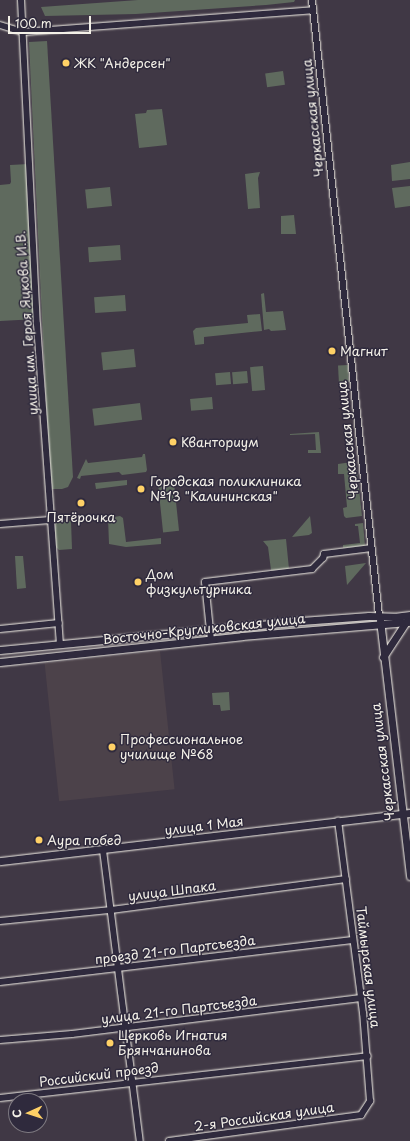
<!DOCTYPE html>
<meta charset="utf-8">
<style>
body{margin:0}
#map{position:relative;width:410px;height:1141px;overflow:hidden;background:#403845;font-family:"Playpen Sans",sans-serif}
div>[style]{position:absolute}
.built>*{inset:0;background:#4c424a;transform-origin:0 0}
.green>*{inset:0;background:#5f6a5e;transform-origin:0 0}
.roads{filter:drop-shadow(0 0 1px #f4f1e8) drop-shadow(0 0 1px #f4f1e8)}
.minor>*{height:6px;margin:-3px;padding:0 3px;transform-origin:3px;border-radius:3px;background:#2f2a3d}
.tertiary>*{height:7px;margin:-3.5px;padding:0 3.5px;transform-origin:3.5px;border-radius:3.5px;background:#2f2a3d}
.dots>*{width:11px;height:11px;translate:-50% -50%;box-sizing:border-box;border:2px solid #2f2a3d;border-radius:50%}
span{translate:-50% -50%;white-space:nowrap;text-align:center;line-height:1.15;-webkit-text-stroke:3px #2f2a3d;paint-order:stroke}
.poi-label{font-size:13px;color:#f4f1e8}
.left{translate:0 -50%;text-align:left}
.street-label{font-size:13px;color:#f4f1e8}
.north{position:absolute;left:8px;top:1093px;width:40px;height:40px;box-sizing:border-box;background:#2f2a3d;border:1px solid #7e7a81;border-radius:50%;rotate:267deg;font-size:11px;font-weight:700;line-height:16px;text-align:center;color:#f4f1e8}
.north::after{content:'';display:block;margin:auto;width:14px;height:18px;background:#ffd166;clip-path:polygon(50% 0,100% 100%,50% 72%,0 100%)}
.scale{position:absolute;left:8px;top:16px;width:83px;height:18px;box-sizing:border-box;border:2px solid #f4f1e8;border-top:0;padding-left:5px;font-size:12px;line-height:14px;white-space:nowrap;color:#f4f1e8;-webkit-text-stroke:3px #2f2a3d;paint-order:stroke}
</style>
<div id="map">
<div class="built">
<div style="left:160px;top:651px;width:139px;height:116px;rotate:84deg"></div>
</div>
<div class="green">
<div style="clip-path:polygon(138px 0,295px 0,294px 2px,266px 5px,136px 14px,45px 16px,41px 7px)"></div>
<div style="clip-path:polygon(47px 41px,73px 477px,68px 487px,62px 489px,50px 489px,29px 42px)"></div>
<div style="left:283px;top:71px;width:14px;height:18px;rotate:82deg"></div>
<div style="clip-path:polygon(162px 109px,167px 145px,139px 148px,135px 114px,146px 113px,147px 110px)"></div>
<div style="clip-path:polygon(410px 162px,410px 179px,392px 181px,391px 165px)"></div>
<div style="clip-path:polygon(29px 164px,37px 319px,0 321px,0 185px,10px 184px,11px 182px,10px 165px)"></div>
<div style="clip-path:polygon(260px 172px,258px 178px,260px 208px,248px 209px,245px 174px)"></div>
<div style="clip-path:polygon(410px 186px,410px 206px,395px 208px,392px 188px)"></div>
<div style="left:110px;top:187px;width:19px;height:25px;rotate:84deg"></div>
<div style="clip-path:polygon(294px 215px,296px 234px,281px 234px,281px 216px)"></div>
<div style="left:120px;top:245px;width:15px;height:32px;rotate:86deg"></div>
<div style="clip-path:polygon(264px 293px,266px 312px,283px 311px,286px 330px,271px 331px,269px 329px,264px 330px,261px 294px)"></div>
<div style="left:125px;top:295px;width:16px;height:31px;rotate:86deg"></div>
<div style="clip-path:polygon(260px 314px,262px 331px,204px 337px,204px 344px,195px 345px,193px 331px,196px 328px,248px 323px,247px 315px)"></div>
<div style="left:134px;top:349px;width:18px;height:33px;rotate:84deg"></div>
<div style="left:348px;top:365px;width:17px;height:10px;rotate:87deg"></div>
<div style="left:263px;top:366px;width:24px;height:13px;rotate:85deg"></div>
<div style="left:247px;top:371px;width:12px;height:15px;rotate:85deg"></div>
<div style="left:230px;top:372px;width:12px;height:15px;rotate:85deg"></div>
<div style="left:212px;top:397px;width:12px;height:22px;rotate:85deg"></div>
<div style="left:140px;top:403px;width:17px;height:48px;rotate:83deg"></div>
<div style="clip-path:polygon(319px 432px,321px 453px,308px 453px,308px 450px,316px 450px,315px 434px,290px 435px,290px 434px)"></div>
<div style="clip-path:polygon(143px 454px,145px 454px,147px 470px,146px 472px,122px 475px,119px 472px,81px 476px,80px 479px,77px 478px,86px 459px,88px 463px,142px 457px)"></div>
<div style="clip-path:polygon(352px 458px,356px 461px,362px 516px,346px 518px,344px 516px,343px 508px,347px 507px,344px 474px,338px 474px,338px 464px,352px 462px)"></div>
<div style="clip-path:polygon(127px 480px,127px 485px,96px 489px,95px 483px)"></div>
<div style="left:174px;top:483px;width:48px;height:16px;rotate:84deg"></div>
<div style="clip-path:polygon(120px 516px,123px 518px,126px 542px,161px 538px,161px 544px,126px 547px,109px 544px,108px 518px)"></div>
<div style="clip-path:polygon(310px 516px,312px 533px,309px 535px,292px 537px)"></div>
<div style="clip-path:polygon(71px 521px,72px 549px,59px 550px,55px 546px,54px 527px,56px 523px)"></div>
<div style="clip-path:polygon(363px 523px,365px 546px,343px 548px,343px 545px,360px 543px,358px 526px,355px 526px,355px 524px)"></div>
<div style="clip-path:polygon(286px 539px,289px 569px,273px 571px,271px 570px,268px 547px,263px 541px)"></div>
<div style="clip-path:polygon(15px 556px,23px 556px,26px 588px,17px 589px)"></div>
<div style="clip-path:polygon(366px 563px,347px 585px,345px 566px)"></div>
<div style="clip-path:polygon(229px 692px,230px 710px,221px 711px,220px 705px,213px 705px,212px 693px)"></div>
</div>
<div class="roads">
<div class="minor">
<div style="left:21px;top:0;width:324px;rotate:87.2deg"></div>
<div style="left:37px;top:324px;width:321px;rotate:85.9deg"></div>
<div style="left:312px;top:0;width:620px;rotate:83.79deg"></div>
<div style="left:0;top:25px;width:24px;rotate:17deg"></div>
<div style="left:23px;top:32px;width:291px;rotate:-4.3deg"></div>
<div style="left:0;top:524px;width:50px;rotate:-4.6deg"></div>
<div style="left:0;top:629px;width:59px;rotate:-5.8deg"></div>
<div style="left:211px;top:640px;width:58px;rotate:-95.9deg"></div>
<div style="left:205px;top:582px;width:108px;rotate:-6.9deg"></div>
<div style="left:312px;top:569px;width:16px;rotate:-45deg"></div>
<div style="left:323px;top:558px;width:4px;rotate:-76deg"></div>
<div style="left:324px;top:554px;width:48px;rotate:-7.1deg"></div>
<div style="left:103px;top:850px;width:293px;rotate:82.8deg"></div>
<div style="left:0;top:921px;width:112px;rotate:-5.7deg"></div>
<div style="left:111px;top:910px;width:237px;rotate:-7.5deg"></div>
<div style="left:0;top:982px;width:355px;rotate:-6.8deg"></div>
<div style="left:0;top:1040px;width:72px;rotate:-4.8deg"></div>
<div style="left:72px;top:1034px;width:291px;rotate:-7.1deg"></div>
<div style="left:0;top:1098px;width:370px;rotate:-6.5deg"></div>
<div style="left:169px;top:1141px;width:194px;rotate:-7.7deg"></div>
<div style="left:361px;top:1115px;width:17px;rotate:-57deg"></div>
<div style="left:370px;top:1101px;width:88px;rotate:-94.5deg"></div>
<div style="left:363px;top:1013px;width:194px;rotate:-97.4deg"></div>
</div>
<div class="tertiary">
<div style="left:380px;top:620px;width:258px;rotate:83.3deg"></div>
<div style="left:0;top:650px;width:302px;rotate:-5.5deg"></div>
<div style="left:301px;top:621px;width:68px;rotate:-4.2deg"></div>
<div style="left:369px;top:616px;width:25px;rotate:2deg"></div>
<div style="left:394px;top:617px;width:16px;rotate:-7deg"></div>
<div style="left:383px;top:657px;width:42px;rotate:-56.7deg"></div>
<div style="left:0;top:662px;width:243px;rotate:-6.1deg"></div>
<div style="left:242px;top:636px;width:169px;rotate:-4.8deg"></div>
<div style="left:0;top:861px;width:413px;rotate:-6.7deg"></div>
</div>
</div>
<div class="dots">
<div style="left:66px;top:63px;background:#ffd166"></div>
<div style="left:332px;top:351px;background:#ffd166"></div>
<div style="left:173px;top:442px;background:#ffd166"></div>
<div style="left:141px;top:489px;background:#ffd166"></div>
<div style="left:81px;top:503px;background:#ffd166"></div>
<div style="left:138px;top:582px;background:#ffd166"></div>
<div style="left:112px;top:747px;background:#ffd166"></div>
<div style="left:39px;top:840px;background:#ffd166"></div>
<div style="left:110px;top:1043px;background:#ffd166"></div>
</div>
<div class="poi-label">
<span class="left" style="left:74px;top:63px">ЖК "Андерсен"</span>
<span class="left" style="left:340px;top:351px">Магнит</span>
<span class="left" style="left:181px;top:442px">Кванториум</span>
<span class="left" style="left:150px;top:489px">Городская поликлиника<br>№13 "Калининская"</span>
<span style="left:81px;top:517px">Пятёрочка</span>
<span class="left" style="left:146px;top:582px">Дом<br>физкультурника</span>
<span class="left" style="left:120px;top:747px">Профессиональное<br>училище №68</span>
<span class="left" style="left:47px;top:840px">Аура побед</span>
<span class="left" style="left:118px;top:1043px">Церковь Игнатия<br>Брянчанинова</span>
</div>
<div class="street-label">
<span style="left:313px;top:118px;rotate:-96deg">Черкасская улица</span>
<span style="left:27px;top:323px;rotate:-94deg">улица им. Героя Яцкова И.В.</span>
<span style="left:348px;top:440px;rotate:-96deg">Черкасская улица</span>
<span style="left:204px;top:629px;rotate:-6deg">Восточно-Кругликовская улица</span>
<span style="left:383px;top:762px;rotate:-97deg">Черкасская улица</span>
<span style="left:204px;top:826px;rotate:-7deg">улица 1 Мая</span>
<span style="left:172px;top:891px;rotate:-7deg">улица Шпака</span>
<span style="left:175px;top:950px;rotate:-7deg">проезд 21-го Партсъезда</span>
<span style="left:368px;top:967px;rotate:83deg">Таймырская улица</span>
<span style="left:179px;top:1010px;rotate:-7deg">улица 21-го Партсъезда</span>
<span style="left:99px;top:1075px;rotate:-7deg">Российский проезд</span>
<span style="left:264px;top:1117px;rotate:-8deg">2-я Российская улица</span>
</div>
<div class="north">С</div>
<div class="scale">100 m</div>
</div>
